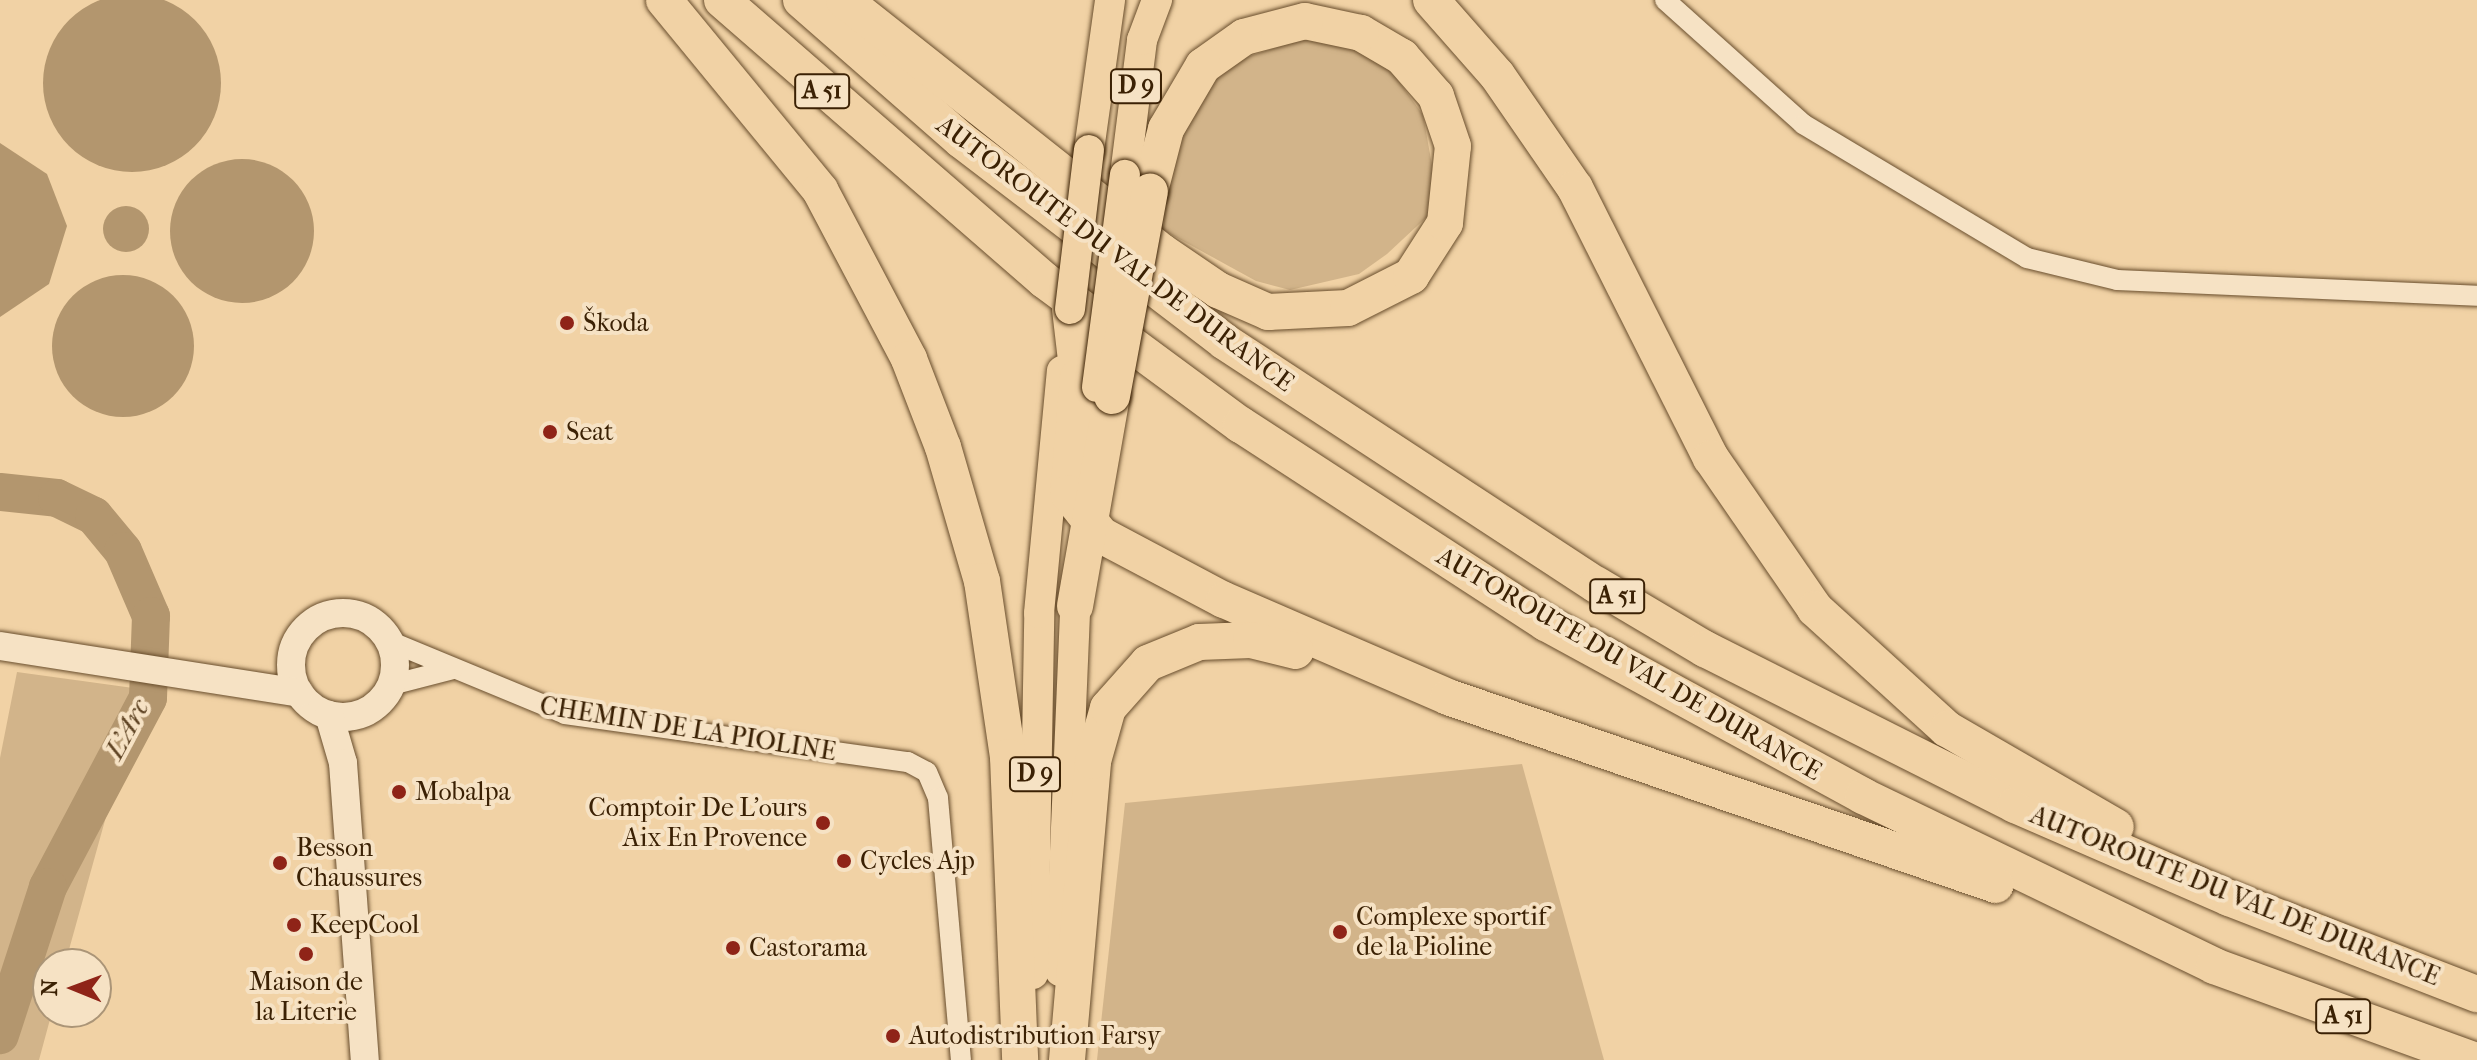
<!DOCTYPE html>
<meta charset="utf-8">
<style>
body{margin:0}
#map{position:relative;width:2477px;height:1060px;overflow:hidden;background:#f1d2a5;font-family:"IM FELL French Canon",serif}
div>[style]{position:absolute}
.green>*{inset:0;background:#d2b48a}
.water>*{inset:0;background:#b3966e}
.round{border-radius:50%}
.river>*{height:38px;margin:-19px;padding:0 19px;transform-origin:19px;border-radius:19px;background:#b3966e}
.roads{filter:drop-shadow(0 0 2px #684d2c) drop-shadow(0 0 2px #684d2c)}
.minor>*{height:20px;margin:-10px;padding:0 10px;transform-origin:10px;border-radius:10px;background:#f6e2c4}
.secondary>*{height:28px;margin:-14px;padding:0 14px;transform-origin:14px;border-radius:14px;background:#f6e2c4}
.secondary>.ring{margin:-14px;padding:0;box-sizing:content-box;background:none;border:28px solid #f6e2c4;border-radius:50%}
.primary>*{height:30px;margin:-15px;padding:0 15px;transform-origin:15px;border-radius:15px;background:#f1d2a5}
.motorway>*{height:36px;margin:-18px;padding:0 18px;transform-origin:18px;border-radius:18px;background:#f1d2a5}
.bridges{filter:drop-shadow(0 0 2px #3b2104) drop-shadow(0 0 2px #3b2104)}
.primary-bridge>*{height:30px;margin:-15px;padding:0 15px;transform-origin:15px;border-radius:15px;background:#f1d2a5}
.motorway-bridge>*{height:36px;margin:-18px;padding:0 18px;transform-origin:18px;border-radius:18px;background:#f1d2a5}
.dots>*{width:22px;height:22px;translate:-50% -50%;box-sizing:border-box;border:4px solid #f6e2c4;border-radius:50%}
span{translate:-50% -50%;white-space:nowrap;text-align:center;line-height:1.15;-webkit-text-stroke:8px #f6e2c4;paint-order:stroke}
.shield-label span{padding:2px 6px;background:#f6e2c4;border:2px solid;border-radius:6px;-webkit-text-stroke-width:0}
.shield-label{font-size:24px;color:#3b2104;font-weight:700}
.street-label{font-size:26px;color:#3b2104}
.poi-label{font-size:26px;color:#3b2104}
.left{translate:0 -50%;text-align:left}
.right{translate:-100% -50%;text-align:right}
.water-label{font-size:28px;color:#5f4424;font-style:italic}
.north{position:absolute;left:32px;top:948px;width:80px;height:80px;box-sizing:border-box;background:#f6e2c4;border:2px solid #ab9577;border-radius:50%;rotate:271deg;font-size:22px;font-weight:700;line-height:32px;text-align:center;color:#3b2104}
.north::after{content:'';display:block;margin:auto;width:28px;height:36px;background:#8f2418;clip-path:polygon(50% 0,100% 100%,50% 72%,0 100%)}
</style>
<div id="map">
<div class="green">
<div style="clip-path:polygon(1303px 39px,1367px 52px,1392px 72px,1423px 115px,1435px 182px,1431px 213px,1387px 254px,1359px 274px,1290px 290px,1256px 281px,1163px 230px,1175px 141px,1208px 83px,1234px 61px)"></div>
<div style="clip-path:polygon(17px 672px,155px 691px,114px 788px,65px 964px,48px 964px,52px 1012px,39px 1060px,0 1060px,0 758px)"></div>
<div style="clip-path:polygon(1522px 764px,1604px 1060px,1097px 1060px,1125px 803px)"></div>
</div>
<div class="water">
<div class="round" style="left:43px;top:-6px;width:178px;height:178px"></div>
<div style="clip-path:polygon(0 143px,47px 174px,67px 226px,49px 284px,0 317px)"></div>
<div class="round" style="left:170px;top:159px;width:144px;height:144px"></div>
<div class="round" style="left:103px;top:206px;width:46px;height:46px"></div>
<div class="round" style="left:52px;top:275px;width:142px;height:142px"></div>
</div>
<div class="river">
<div style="left:0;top:492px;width:57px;rotate:6deg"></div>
<div style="left:57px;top:498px;width:41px;rotate:25.9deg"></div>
<div style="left:94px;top:516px;width:45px;rotate:50.4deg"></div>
<div style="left:123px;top:551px;width:71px;rotate:66.7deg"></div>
<div style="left:151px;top:616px;width:82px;rotate:92.1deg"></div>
<div style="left:148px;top:698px;width:214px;rotate:117.9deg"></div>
<div style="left:48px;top:887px;width:156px;rotate:108deg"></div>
</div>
<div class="roads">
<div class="minor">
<div style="left:1665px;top:0;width:186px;rotate:41.9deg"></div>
<div style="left:1803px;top:124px;width:261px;rotate:30.9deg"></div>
<div style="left:2027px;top:258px;width:93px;rotate:13.7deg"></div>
<div style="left:2117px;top:280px;width:360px;rotate:2.5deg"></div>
<div style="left:389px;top:641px;width:191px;rotate:22.5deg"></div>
<div style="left:565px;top:714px;width:346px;rotate:8deg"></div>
<div style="left:908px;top:762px;width:21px;rotate:28deg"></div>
<div style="left:927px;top:772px;width:28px;rotate:67deg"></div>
<div style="left:938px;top:798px;width:263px;rotate:85deg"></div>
<div style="left:391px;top:685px;width:64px;rotate:-14.5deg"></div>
</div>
<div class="secondary">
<div class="ring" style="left:291px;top:613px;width:76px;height:76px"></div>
<div style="left:0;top:646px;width:303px;rotate:8.9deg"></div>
<div style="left:329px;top:715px;width:50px;rotate:73.7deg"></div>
<div style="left:343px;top:763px;width:298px;rotate:85.8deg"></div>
</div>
<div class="primary">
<div style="left:1089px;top:150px;width:151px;rotate:-82deg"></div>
<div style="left:1125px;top:175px;width:136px;rotate:-82.8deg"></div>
<div style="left:1142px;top:40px;width:43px;rotate:-69.4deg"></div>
<div style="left:1060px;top:971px;width:387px;rotate:-87.6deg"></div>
<div style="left:1033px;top:974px;width:361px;rotate:-89deg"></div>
<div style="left:1039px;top:613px;width:243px;rotate:-84.6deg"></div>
</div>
<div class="motorway">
<div style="left:664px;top:0;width:246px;rotate:50.6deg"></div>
<div style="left:820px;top:190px;width:191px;rotate:62.2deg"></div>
<div style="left:909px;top:359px;width:94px;rotate:68.9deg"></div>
<div style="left:943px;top:447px;width:140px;rotate:73.8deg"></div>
<div style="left:982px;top:581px;width:178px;rotate:81.6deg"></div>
<div style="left:1008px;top:757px;width:303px;rotate:87.7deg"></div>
<div style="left:722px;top:0;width:427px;rotate:41deg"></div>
<div style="left:1044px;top:280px;width:245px;rotate:36.4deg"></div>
<div style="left:1241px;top:425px;width:364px;rotate:33deg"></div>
<div style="left:1546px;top:623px;width:361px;rotate:28.6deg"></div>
<div style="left:1863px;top:796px;width:390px;rotate:25.8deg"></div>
<div style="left:2214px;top:966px;width:276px;rotate:19.9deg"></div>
<div style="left:801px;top:0;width:213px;rotate:41.2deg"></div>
<div style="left:961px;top:140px;width:332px;rotate:37.4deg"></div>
<div style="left:1225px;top:342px;width:444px;rotate:33.2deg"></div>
<div style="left:1597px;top:585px;width:126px;rotate:30.7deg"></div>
<div style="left:1705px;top:649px;width:347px;rotate:26.7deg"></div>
<div style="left:2015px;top:805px;width:233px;rotate:23.5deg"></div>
<div style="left:2229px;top:898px;width:266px;rotate:21.2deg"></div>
<div style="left:844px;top:0;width:406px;rotate:38.4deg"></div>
<div style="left:1162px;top:252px;width:68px;rotate:34.2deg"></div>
<div style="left:1218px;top:290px;width:55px;rotate:23.7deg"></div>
<div style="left:1268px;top:312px;width:80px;rotate:-2.9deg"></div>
<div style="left:1348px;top:308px;width:71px;rotate:-26.9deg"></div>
<div style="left:1411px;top:276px;width:63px;rotate:-57.3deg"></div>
<div style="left:1445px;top:223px;width:77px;rotate:-84.1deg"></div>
<div style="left:1453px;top:146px;width:53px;rotate:-108.8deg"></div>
<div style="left:1436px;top:96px;width:52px;rotate:-131.1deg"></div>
<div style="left:1402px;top:57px;width:48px;rotate:-149.7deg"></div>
<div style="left:1361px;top:33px;width:57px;rotate:-167.9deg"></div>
<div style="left:1305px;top:21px;width:63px;rotate:165.3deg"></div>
<div style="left:1244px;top:37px;width:50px;rotate:144.7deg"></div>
<div style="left:1203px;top:66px;width:73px;rotate:120.4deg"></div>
<div style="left:1166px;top:129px;width:64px;rotate:104.5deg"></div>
<div style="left:1431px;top:0;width:100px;rotate:48.7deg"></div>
<div style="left:1497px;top:75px;width:137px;rotate:55.4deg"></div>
<div style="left:1575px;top:188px;width:302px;rotate:63.3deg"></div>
<div style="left:1711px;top:458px;width:183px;rotate:55.4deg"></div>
<div style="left:1815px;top:609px;width:178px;rotate:42.3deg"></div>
<div style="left:1947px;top:729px;width:195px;rotate:30.1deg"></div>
<div style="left:1070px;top:309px;width:68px;rotate:83.3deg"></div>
<div style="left:1078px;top:377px;width:116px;rotate:94.9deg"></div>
<div style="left:1068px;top:493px;width:53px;rotate:51.8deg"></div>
<div style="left:1101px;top:535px;width:139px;rotate:27.9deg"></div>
<div style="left:1224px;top:600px;width:244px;rotate:23.4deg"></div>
<div style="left:1448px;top:697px;width:579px;rotate:18.94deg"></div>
<div style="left:1075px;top:606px;width:213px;rotate:-80deg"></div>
<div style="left:1067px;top:1060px;width:300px;rotate:-85deg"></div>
<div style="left:1093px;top:761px;width:55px;rotate:-74.2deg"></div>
<div style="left:1108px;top:708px;width:60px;rotate:-48.4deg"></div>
<div style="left:1148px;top:663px;width:55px;rotate:-22.4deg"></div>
<div style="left:1199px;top:642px;width:52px;rotate:-2.2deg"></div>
<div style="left:1251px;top:640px;width:46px;rotate:13.7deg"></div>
</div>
</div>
<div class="bridges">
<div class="primary-bridge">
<div style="left:1070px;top:309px;width:160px;rotate:-83.2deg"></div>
<div style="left:1097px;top:387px;width:214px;rotate:-82.5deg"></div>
</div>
<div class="motorway-bridge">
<div style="left:1112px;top:396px;width:208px;rotate:-79.5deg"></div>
</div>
</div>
<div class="dots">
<div style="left:567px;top:323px;background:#8f2418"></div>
<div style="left:550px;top:432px;background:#8f2418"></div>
<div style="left:399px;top:792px;background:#8f2418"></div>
<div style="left:823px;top:823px;background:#8f2418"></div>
<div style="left:844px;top:861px;background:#8f2418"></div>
<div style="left:280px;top:863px;background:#8f2418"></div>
<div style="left:294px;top:925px;background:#8f2418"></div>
<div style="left:1340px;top:932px;background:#8f2418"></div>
<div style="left:733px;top:948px;background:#8f2418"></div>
<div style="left:306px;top:954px;background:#8f2418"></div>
<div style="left:893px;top:1036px;background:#8f2418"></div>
</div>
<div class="shield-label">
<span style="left:1136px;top:86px">D 9</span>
<span style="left:822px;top:91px">A 51</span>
<span style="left:1617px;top:596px">A 51</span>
<span style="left:1035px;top:774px">D 9</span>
<span style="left:2343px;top:1016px">A 51</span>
</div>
<div class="street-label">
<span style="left:1115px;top:254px;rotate:37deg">AUTOROUTE DU VAL DE DURANCE</span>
<span style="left:1629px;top:664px;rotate:30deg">AUTOROUTE DU VAL DE DURANCE</span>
<span style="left:688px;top:729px;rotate:9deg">CHEMIN DE LA PIOLINE</span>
<span style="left:2235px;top:896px;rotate:22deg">AUTOROUTE DU VAL DE DURANCE</span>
</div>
<div class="poi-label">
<span class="left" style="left:583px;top:323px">Škoda</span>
<span class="left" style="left:566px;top:432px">Seat</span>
<span class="left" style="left:415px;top:792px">Mobalpa</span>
<span class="right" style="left:807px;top:823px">Comptoir De L'ours<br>Aix En Provence</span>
<span class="left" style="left:296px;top:863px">Besson<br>Chaussures</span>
<span class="left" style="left:860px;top:861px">Cycles Ajp</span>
<span class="left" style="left:1356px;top:932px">Complexe sportif<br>de la Pioline</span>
<span class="left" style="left:310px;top:925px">KeepCool</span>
<span class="left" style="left:749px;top:948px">Castorama</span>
<span style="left:306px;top:997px">Maison de<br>la Literie</span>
<span class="left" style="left:909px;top:1036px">Autodistribution Farsy</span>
</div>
<div class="water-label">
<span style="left:127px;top:729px;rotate:-62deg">L'Arc</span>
</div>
<div class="north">N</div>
</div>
